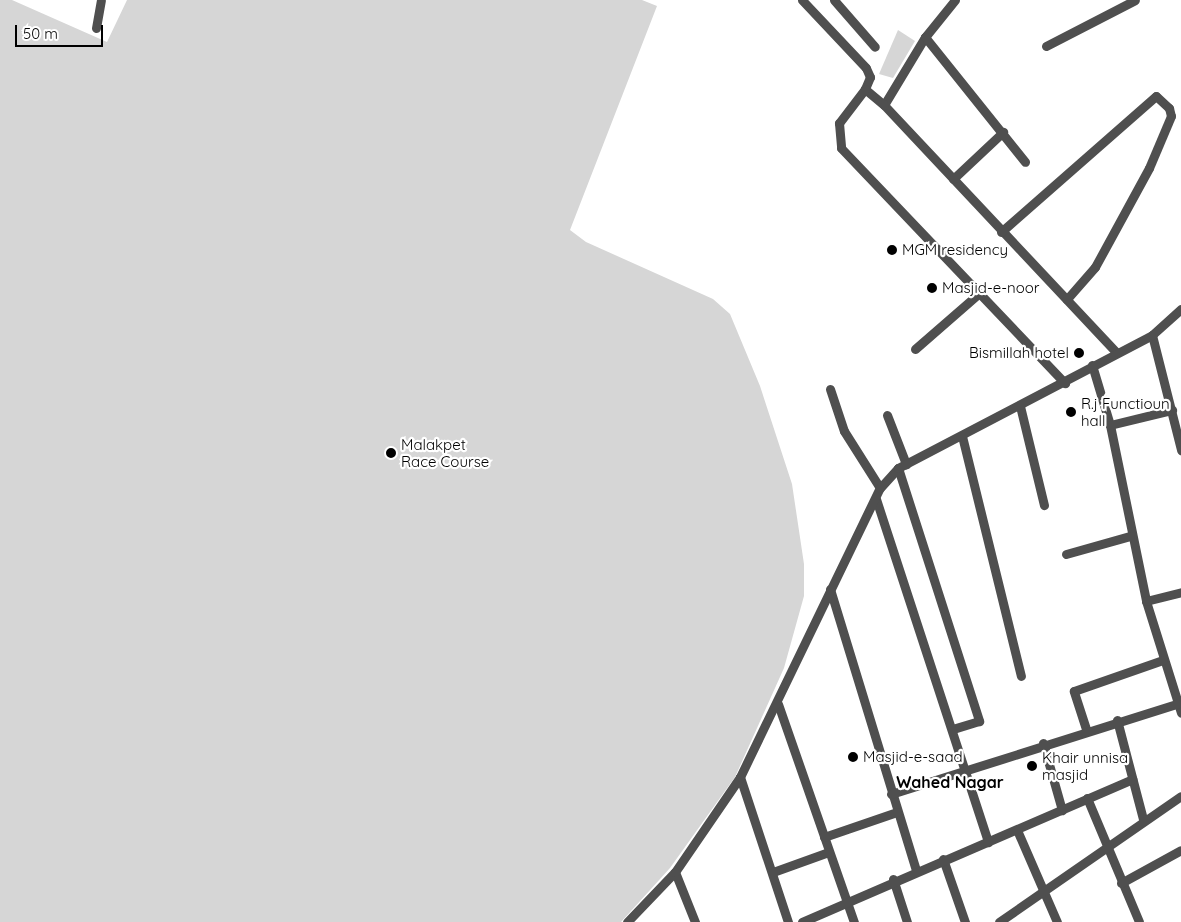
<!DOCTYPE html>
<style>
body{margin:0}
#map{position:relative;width:1181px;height:922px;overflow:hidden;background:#fff;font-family:Quicksand,sans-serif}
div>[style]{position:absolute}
.green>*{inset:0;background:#d6d6d6}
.minor>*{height:9px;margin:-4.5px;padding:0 4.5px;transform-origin:4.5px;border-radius:4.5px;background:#4f4f4f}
.dots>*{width:14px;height:14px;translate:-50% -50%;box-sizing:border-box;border:2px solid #fff;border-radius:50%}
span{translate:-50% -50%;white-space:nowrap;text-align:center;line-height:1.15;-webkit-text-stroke:4.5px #fff;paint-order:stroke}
.poi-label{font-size:15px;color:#000}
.left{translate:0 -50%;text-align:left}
.right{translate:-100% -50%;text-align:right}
.neighbourhood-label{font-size:16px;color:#000;font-weight:700}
.scale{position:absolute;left:15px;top:25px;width:88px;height:22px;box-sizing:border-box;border:2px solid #000;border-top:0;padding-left:6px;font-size:15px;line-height:18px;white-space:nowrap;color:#000;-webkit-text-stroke:4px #fff;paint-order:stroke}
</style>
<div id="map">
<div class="green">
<div style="clip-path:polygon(0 0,12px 0,107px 42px,127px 0,642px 0,657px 6px,570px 230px,586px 242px,713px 299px,730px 314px,760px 386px,792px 484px,804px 564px,804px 596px,784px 668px,735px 777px,670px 868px,621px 922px,0 922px)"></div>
<div style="clip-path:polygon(898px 30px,915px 41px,893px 78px,879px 74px)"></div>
</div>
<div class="minor">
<div style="left:802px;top:0;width:93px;rotate:46.7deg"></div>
<div style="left:866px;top:68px;width:10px;rotate:66deg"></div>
<div style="left:870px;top:77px;width:13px;rotate:113deg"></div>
<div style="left:834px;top:0;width:62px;rotate:48.9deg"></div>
<div style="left:955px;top:0;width:48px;rotate:129deg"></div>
<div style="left:925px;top:37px;width:79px;rotate:121.1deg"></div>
<div style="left:884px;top:105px;width:339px;rotate:46.8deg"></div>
<div style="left:96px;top:28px;width:28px;rotate:-80deg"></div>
<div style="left:925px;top:37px;width:160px;rotate:51.3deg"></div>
<div style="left:1046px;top:46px;width:100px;rotate:-27.3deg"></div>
<div style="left:884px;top:105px;width:25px;rotate:-140deg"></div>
<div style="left:865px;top:89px;width:43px;rotate:127.4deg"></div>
<div style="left:839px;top:123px;width:25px;rotate:85deg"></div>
<div style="left:841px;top:148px;width:325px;rotate:46.4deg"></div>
<div style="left:953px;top:179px;width:69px;rotate:-43.2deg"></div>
<div style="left:1001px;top:232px;width:206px;rotate:-41.3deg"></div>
<div style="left:1156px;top:96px;width:18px;rotate:43deg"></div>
<div style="left:1169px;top:108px;width:8px;rotate:76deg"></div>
<div style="left:1171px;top:116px;width:56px;rotate:112.9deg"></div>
<div style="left:1149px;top:168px;width:113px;rotate:118.6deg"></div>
<div style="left:1095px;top:267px;width:43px;rotate:131.2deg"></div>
<div style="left:1152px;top:335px;width:119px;rotate:75.8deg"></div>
<div style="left:915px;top:349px;width:84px;rotate:-41.1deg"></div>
<div style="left:1092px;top:365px;width:63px;rotate:73.3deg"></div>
<div style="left:1110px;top:425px;width:180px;rotate:78.4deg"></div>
<div style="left:1146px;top:601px;width:117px;rotate:72.6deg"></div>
<div style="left:830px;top:389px;width:44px;rotate:71.6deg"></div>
<div style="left:844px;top:431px;width:67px;rotate:57.7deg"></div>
<div style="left:1020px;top:406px;width:102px;rotate:76.4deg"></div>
<div style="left:887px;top:415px;width:53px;rotate:68.8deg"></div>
<div style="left:1110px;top:425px;width:64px;rotate:-13.6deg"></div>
<div style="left:962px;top:436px;width:247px;rotate:76.2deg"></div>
<div style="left:898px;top:468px;width:266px;rotate:72.2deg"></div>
<div style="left:979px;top:721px;width:27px;rotate:163deg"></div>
<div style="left:876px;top:499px;width:361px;rotate:71.9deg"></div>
<div style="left:1066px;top:554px;width:66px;rotate:-15.7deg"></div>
<div style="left:830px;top:589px;width:294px;rotate:73deg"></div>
<div style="left:1146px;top:601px;width:36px;rotate:-14deg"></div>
<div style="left:778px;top:704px;width:231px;rotate:70.8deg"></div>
<div style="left:1117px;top:720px;width:102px;rotate:75.3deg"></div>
<div style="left:1086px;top:729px;width:40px;rotate:-108deg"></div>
<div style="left:1074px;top:691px;width:94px;rotate:-19.2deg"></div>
<div style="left:1043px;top:743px;width:70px;rotate:74.2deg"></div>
<div style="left:740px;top:777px;width:153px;rotate:71.7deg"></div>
<div style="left:891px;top:794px;width:300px;rotate:-17.5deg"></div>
<div style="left:1087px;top:798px;width:134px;rotate:67.2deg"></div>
<div style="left:1017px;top:830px;width:100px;rotate:66.5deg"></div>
<div style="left:824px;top:837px;width:77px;rotate:-18.9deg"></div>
<div style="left:943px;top:859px;width:67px;rotate:70.8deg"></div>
<div style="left:675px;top:872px;width:54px;rotate:68.2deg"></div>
<div style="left:773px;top:872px;width:59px;rotate:-19.7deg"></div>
<div style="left:893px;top:879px;width:45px;rotate:72deg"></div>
<div style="left:1121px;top:883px;width:68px;rotate:-28.8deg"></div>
<div style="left:627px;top:922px;width:69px;rotate:-46.2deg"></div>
<div style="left:675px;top:872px;width:115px;rotate:-55.6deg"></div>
<div style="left:740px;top:777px;width:321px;rotate:-64.2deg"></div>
<div style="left:880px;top:488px;width:27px;rotate:-48deg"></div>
<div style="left:898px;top:468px;width:287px;rotate:-27.6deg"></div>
<div style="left:1152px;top:335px;width:39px;rotate:-42deg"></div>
<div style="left:802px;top:922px;width:360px;rotate:-23.4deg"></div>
<div style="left:999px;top:922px;width:221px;rotate:-34.7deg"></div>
</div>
<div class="dots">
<div style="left:892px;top:250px;background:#000"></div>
<div style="left:932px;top:288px;background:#000"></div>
<div style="left:1079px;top:353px;background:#000"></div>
<div style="left:1071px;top:412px;background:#000"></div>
<div style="left:391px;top:453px;background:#000"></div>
<div style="left:853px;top:757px;background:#000"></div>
<div style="left:1032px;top:766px;background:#000"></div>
</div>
<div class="poi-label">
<span class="left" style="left:902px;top:250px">MGM residency</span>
<span class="left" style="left:942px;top:288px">Masjid-e-noor</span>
<span class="right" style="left:1069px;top:353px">Bismillah hotel</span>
<span class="left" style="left:1081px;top:412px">R.j Functioun<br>hall</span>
<span class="left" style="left:401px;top:453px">Malakpet<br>Race Course</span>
<span class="left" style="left:863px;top:757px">Masjid-e-saad</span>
<span class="left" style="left:1042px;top:766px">Khair unnisa<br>masjid</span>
</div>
<div class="neighbourhood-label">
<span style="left:950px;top:782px">Wahed Nagar</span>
</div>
<div class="scale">50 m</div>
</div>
